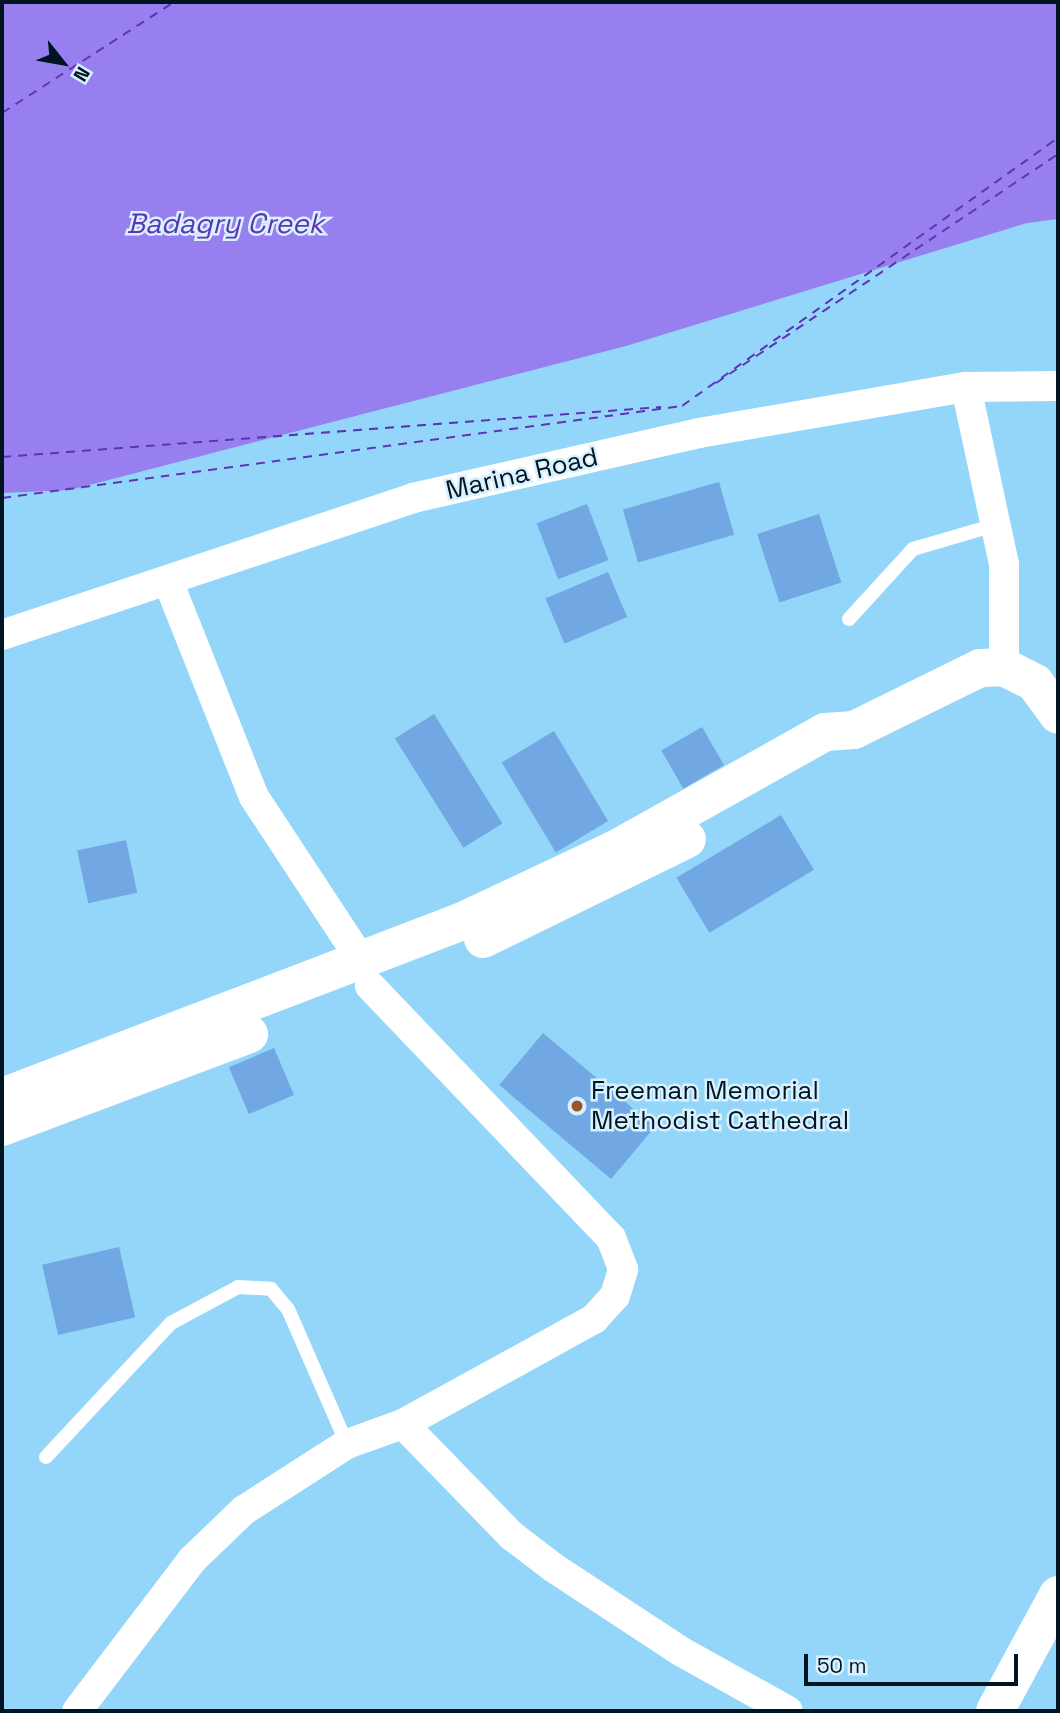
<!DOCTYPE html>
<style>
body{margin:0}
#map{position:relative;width:1060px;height:1713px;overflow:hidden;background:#93d6f9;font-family:"Space Grotesk",sans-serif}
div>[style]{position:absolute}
.water>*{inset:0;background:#987fef}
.ferry>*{height:2px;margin-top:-1px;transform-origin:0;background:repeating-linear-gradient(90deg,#5d34b6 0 9px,transparent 0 16px)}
.building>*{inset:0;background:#71a7e2;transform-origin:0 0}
.lane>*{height:14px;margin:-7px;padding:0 7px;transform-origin:7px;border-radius:7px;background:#fff}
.street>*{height:30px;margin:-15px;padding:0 15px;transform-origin:15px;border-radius:15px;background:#fff}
.secondary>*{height:38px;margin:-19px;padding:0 19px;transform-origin:19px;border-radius:19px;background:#fff}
.dots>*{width:19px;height:19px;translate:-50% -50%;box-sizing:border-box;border:4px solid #d8f1fe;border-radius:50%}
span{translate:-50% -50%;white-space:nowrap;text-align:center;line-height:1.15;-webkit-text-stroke:5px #d8f1fe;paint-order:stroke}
.street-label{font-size:26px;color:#001421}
.poi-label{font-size:26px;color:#001421}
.left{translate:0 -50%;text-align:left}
.water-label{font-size:28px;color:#5d34b6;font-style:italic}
.frame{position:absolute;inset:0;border:4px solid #001421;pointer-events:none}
.north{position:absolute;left:28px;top:28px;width:70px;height:70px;-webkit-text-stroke:5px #d8f1fe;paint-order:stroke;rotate:121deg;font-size:19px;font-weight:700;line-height:28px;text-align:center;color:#001421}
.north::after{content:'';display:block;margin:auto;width:24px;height:32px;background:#001421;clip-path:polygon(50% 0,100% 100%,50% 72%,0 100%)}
.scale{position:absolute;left:804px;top:1654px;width:214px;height:32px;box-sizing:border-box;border:4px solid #001421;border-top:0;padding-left:9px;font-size:21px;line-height:24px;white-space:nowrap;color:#001421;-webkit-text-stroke:5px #d8f1fe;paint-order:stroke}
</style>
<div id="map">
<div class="water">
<div style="clip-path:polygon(2px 2px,1058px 2px,1058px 219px,1027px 223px,626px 346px,70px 490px,2px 493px)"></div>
</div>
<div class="ferry">
<div style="left:2px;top:113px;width:205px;rotate:-32.8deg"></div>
<div style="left:716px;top:383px;width:412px;rotate:-33.8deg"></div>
<div style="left:2px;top:457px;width:661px;rotate:-4.34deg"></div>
<div style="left:2px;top:498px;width:686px;rotate:-7.7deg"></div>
<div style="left:682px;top:406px;width:462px;rotate:-35.5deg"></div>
</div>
<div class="building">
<div style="left:719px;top:482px;width:55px;height:100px;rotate:74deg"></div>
<div style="left:587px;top:504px;width:60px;height:54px;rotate:69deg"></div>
<div style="left:819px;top:514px;width:72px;height:65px;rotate:72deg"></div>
<div style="left:608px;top:572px;width:49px;height:68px;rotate:67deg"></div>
<div style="left:434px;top:714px;width:129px;height:46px;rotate:58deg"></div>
<div style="left:702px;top:727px;width:44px;height:47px;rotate:60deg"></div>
<div style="left:554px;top:731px;width:105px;height:61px;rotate:59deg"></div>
<div style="left:781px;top:815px;width:64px;height:122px;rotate:59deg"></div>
<div style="left:126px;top:840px;width:54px;height:50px;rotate:78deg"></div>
<div style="left:543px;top:1033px;width:146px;height:68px;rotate:40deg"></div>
<div style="left:274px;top:1048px;width:51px;height:49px;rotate:67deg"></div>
<div style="left:119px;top:1247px;width:72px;height:79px;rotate:77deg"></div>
</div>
<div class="lane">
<div style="left:849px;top:619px;width:95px;rotate:-47.6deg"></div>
<div style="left:913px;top:549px;width:85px;rotate:-16.3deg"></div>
<div style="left:46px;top:1457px;width:183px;rotate:-47deg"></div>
<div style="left:171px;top:1323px;width:76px;rotate:-28.2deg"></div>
<div style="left:238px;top:1287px;width:33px;rotate:3deg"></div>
<div style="left:271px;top:1289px;width:26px;rotate:50deg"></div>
<div style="left:288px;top:1309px;width:147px;rotate:66.4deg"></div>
</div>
<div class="street">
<div style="left:966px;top:387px;width:181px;rotate:77.9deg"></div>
<div style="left:1004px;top:564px;width:103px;rotate:90deg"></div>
<div style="left:168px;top:581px;width:232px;rotate:68.3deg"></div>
<div style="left:254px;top:797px;width:199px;rotate:56.7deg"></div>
<div style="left:2px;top:635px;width:433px;rotate:-18.4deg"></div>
<div style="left:413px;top:498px;width:293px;rotate:-12.8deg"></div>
<div style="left:699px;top:433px;width:271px;rotate:-9.8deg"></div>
<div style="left:966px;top:387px;width:92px;rotate:-0.6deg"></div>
<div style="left:403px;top:1424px;width:156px;rotate:45.8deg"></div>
<div style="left:512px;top:1536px;width:53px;rotate:37.3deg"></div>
<div style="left:554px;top:1568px;width:153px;rotate:33.3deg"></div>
<div style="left:682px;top:1652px;width:121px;rotate:29.1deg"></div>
<div style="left:77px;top:1711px;width:190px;rotate:-52.7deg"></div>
<div style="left:192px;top:1560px;width:72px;rotate:-43.9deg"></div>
<div style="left:244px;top:1510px;width:122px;rotate:-32.7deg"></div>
<div style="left:347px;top:1444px;width:59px;rotate:-19.7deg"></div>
<div style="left:403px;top:1424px;width:218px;rotate:-28.8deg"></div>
<div style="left:594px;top:1319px;width:31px;rotate:-48deg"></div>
<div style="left:615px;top:1296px;width:28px;rotate:-73deg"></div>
<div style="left:623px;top:1269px;width:33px;rotate:-111deg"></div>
<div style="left:611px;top:1238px;width:349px;rotate:-133.7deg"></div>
</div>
<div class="secondary">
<div style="left:483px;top:939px;width:227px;rotate:-26.1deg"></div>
<div style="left:2px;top:1097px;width:496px;rotate:-20.9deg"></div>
<div style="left:465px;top:920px;width:165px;rotate:-25.2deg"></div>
<div style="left:614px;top:850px;width:242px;rotate:-29.2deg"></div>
<div style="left:825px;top:732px;width:29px;rotate:-4deg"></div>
<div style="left:854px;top:730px;width:140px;rotate:-26.2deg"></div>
<div style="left:980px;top:668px;width:24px;rotate:-2deg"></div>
<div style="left:1004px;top:667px;width:35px;rotate:27deg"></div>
<div style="left:1035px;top:683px;width:39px;rotate:54deg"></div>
<div style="left:2px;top:1127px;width:264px;rotate:-20.6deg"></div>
<div style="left:995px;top:1711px;width:132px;rotate:-61.5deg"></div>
</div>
<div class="dots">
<div style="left:577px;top:1106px;background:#9a5629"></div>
</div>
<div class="street-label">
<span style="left:522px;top:474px;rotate:-13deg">Marina Road</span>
</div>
<div class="poi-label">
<span class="left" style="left:591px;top:1106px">Freeman Memorial<br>Methodist Cathedral</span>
</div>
<div class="water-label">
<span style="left:225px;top:223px">Badagry Creek</span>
</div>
<div class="frame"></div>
<div class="north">N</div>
<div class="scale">50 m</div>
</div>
